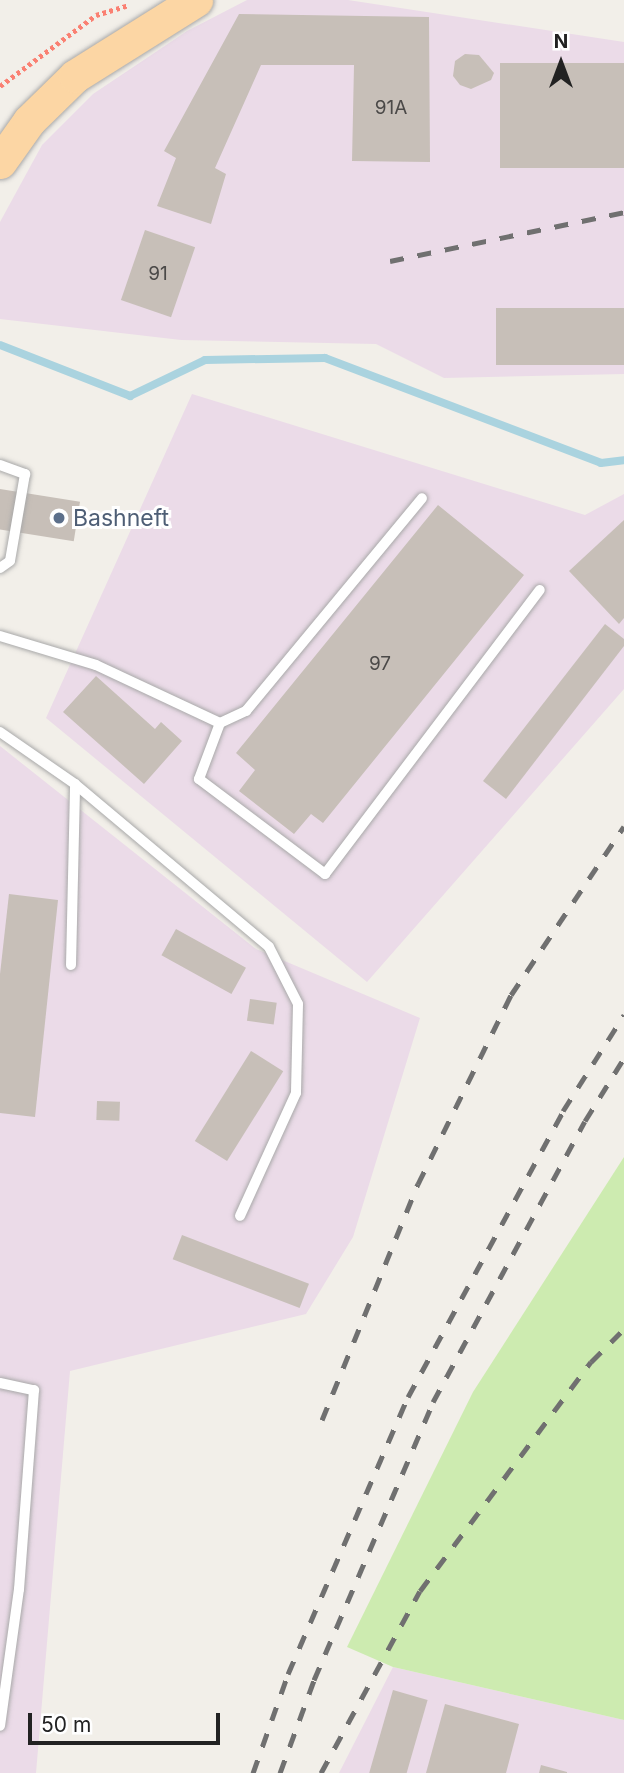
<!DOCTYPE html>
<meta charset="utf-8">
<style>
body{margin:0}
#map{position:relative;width:624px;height:1773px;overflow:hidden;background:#f2efe9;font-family:Inter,sans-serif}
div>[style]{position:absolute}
.industrial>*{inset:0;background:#ebdbe8}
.grass>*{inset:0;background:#cdebb0}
.stream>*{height:8px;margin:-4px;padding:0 4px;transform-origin:4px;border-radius:4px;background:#aad3df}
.building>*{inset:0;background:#c7bfb8;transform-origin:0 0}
.path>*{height:4.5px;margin-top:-2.25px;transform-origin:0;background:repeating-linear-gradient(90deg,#fa8072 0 3.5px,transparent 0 7px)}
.roads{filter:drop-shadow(0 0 2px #a9a9a9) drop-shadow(0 0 2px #a9a9a9)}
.lane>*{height:10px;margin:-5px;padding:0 5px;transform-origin:5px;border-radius:5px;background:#fff}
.primary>*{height:33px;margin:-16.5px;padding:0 16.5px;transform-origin:16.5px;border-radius:16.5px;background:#fcd6a4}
.rail>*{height:5px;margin-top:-2.5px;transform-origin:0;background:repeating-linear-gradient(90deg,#707070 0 14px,transparent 0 28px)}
.dots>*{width:19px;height:19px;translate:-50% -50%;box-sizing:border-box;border:4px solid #fff;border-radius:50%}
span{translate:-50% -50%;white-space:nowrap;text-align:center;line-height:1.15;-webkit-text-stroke:6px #fff;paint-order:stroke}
.number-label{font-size:19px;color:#4b4948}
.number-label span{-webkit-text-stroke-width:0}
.service-label{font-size:23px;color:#4e5e75}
.left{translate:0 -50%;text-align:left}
.north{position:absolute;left:526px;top:28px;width:70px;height:70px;-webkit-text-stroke:5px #fff;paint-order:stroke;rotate:0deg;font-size:19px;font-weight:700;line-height:28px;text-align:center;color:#222}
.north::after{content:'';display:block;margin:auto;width:24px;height:32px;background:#222;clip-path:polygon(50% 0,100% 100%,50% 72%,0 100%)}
.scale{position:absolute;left:28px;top:1713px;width:192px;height:32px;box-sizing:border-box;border:4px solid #222;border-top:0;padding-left:9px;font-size:21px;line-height:24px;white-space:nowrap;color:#222;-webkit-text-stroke:5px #fff;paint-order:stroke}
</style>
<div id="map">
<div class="industrial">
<div style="clip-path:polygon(247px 0,348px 0,624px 42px,624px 374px,444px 378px,376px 344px,181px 340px,0 319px,0 222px,42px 145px,93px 94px,187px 31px)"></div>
<div style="clip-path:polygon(192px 394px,585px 515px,624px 494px,624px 689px,367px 982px,46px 718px)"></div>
<div style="clip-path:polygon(0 746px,256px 949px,420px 1018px,353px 1237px,306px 1314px,70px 1371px,36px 1773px,0 1773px)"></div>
<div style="clip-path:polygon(393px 1667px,624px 1720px,624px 1773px,339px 1773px)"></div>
</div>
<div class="grass">
<div style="clip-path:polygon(624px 1157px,624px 1720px,393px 1667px,347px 1647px,473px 1392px)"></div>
</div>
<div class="stream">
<div style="left:0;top:345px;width:140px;rotate:21.4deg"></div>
<div style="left:130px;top:396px;width:83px;rotate:-25.6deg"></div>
<div style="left:205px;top:360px;width:120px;rotate:-1deg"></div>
<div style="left:325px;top:358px;width:295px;rotate:20.8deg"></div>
<div style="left:601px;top:463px;width:23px;rotate:-7deg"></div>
</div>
<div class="building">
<div style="clip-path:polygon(239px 14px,429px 17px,430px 162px,352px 161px,354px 65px,261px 65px,215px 168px,226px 174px,211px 224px,157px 206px,176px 158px,164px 151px)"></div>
<div style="clip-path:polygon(465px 54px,479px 55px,494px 73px,491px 80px,471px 89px,460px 85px,453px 76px,455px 61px)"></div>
<div style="left:624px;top:63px;width:105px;height:124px;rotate:90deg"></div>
<div style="left:145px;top:230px;width:53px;height:74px;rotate:19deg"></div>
<div style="left:624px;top:308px;width:57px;height:128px;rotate:90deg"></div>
<div style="left:0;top:489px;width:81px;height:40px;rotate:9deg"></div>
<div style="clip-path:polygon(438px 505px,524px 575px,323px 823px,311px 814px,294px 834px,239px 791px,255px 770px,236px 753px)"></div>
<div style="clip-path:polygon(624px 520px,624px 618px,619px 624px,569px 571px)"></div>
<div style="clip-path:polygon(605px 624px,624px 639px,624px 646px,506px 799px,483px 781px)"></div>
<div style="clip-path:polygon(96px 676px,155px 729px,161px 722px,182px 741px,144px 784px,63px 712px)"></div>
<div style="clip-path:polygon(9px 894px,58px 900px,35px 1117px,0 1113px,0 974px)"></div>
<div style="left:176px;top:929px;width:80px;height:30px;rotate:29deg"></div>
<div style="left:250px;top:999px;width:27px;height:22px;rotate:8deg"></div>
<div style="left:251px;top:1051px;width:38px;height:106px;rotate:32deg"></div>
<div style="left:97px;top:1101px;width:23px;height:19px;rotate:2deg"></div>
<div style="left:182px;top:1235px;width:136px;height:26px;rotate:21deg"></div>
<div style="left:393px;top:1690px;width:36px;height:87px;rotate:16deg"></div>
<div style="clip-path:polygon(445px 1704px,519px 1724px,506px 1773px,426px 1773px)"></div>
<div style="clip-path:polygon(541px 1765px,567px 1772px,567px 1773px,539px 1773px)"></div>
</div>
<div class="path">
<div style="left:0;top:86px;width:119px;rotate:-36.5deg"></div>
<div style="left:96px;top:15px;width:34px;rotate:-17deg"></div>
</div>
<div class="roads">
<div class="lane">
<div style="left:0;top:465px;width:27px;rotate:20deg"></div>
<div style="left:25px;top:474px;width:88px;rotate:99.8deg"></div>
<div style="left:10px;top:561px;width:12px;rotate:145deg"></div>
<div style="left:0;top:636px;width:100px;rotate:16.8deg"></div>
<div style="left:96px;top:665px;width:137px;rotate:25.1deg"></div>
<div style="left:220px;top:723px;width:60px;rotate:110.6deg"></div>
<div style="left:199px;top:779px;width:158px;rotate:37deg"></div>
<div style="left:325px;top:874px;width:356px;rotate:-52.9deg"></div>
<div style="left:220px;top:723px;width:29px;rotate:-25deg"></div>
<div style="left:246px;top:711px;width:276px;rotate:-50.4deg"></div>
<div style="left:0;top:732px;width:91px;rotate:34.7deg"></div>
<div style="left:75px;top:784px;width:253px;rotate:40deg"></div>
<div style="left:269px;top:947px;width:64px;rotate:63deg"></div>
<div style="left:298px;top:1004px;width:89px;rotate:91.3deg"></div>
<div style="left:296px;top:1093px;width:135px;rotate:114.5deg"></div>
<div style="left:71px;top:965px;width:181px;rotate:-88.7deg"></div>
<div style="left:0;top:1383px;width:35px;rotate:12deg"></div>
<div style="left:34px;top:1390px;width:200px;rotate:94.3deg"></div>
<div style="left:19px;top:1589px;width:138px;rotate:97.9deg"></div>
</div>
<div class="primary">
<div style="left:0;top:162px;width:50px;rotate:-54.7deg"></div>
<div style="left:29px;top:121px;width:64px;rotate:-44.4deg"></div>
<div style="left:75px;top:76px;width:143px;rotate:-32.1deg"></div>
</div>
</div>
<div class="rail">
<div style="left:390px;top:261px;width:239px;rotate:-11.8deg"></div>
<div style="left:322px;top:1420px;width:255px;rotate:-67.9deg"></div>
<div style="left:418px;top:1184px;width:211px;rotate:-63.8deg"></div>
<div style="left:511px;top:995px;width:203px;rotate:-56.2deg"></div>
<div style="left:253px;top:1773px;width:105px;rotate:-70.5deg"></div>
<div style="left:288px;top:1674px;width:302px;rotate:-66.6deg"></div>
<div style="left:408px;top:1397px;width:325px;rotate:-61.5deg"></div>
<div style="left:563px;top:1111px;width:114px;rotate:-57.6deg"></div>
<div style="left:280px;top:1773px;width:99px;rotate:-69.9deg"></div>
<div style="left:314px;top:1680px;width:302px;rotate:-66.8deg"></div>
<div style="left:433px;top:1402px;width:319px;rotate:-61.6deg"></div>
<div style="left:585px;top:1121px;width:74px;rotate:-58.2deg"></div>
<div style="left:321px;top:1773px;width:207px;rotate:-61.5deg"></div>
<div style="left:420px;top:1591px;width:286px;rotate:-53.3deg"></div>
<div style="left:591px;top:1362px;width:47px;rotate:-45deg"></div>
</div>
<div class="dots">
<div style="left:59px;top:518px;background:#5c6f8a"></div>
</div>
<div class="number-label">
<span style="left:391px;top:108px">91А</span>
<span style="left:158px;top:274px">91</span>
<span style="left:380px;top:664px">97</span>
</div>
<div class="service-label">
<span class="left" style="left:73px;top:518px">Bashneft</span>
</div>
<div class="north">N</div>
<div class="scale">50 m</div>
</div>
